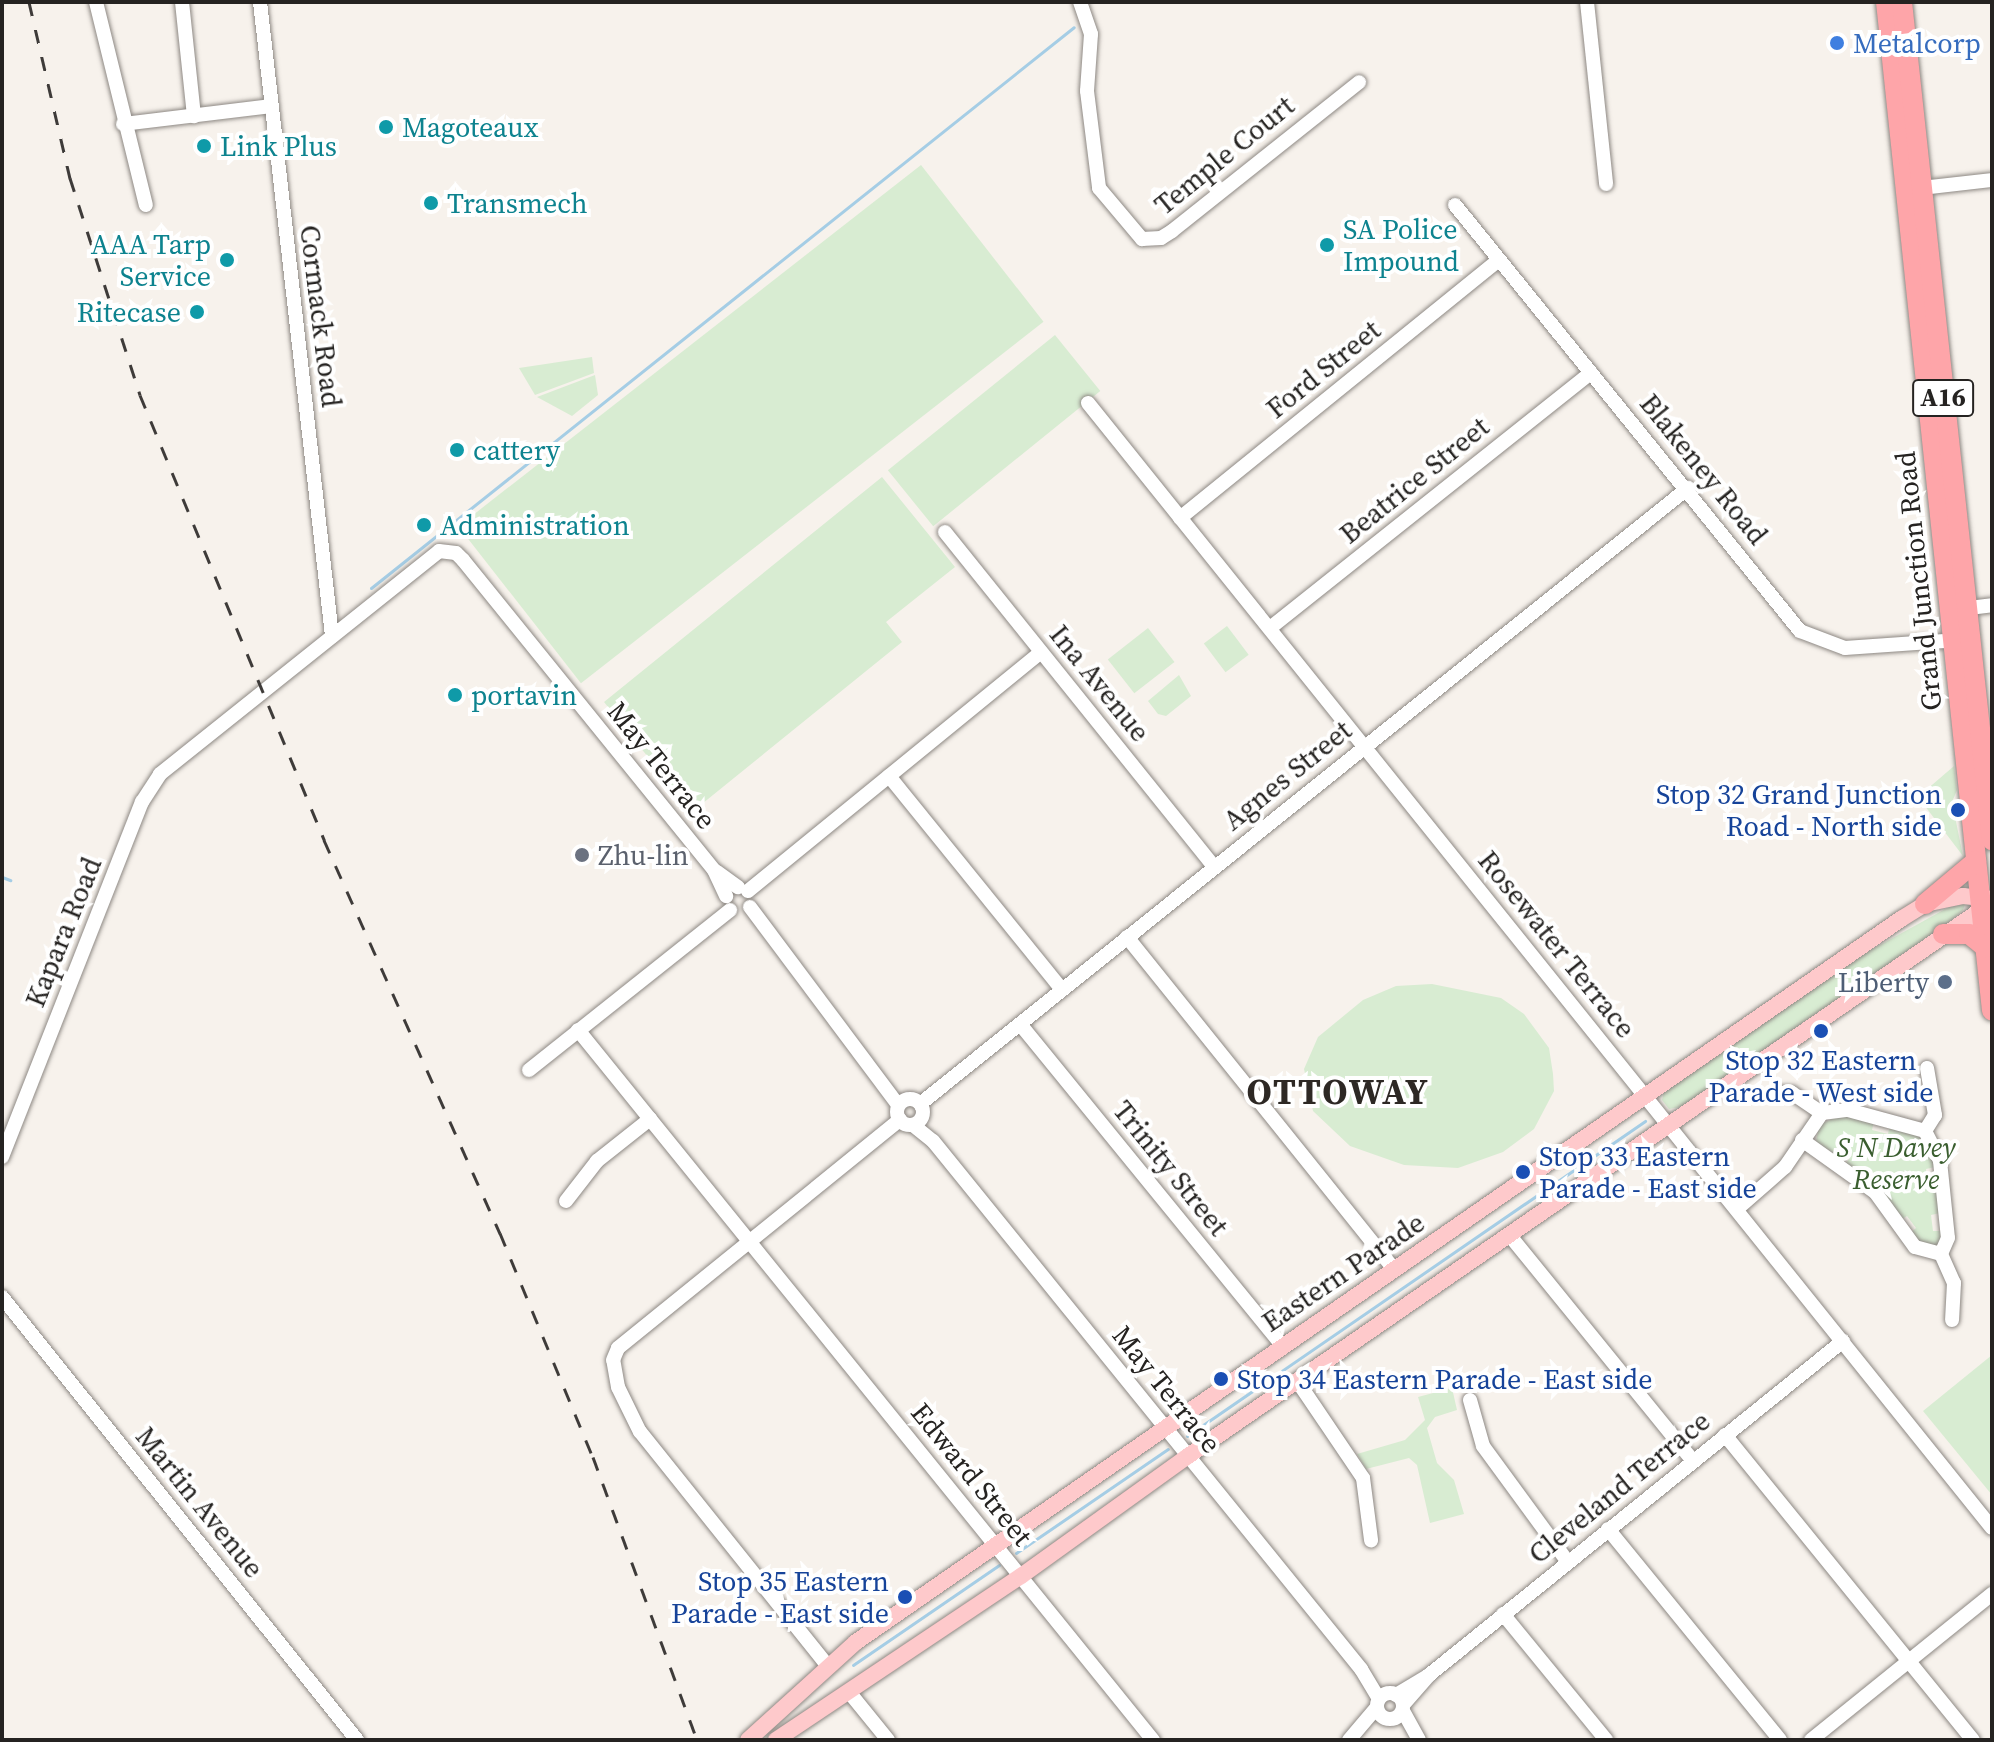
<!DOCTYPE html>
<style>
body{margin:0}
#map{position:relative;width:1994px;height:1742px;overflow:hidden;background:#f7f2ec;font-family:"Source Serif 4",serif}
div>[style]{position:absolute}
.green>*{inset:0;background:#d8ecd2;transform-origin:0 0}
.stream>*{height:3px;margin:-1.5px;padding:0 1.5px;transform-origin:1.5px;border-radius:1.5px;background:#a5cde5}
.roads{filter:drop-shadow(0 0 2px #8d8883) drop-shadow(0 0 2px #8d8883)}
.minor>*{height:14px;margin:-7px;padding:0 7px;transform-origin:7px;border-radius:7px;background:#fff}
.minor>.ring{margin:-7px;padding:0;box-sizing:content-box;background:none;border:14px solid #fff;border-radius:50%}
.major>*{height:16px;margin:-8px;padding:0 8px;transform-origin:8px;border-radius:8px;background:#fec9cb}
.highway>*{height:20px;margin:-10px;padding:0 10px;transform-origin:10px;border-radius:10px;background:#fea5a9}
.rail>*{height:3px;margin-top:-1.5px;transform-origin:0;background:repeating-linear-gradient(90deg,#3e3b39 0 14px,transparent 0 28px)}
.dots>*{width:22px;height:22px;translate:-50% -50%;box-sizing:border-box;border:4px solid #fff;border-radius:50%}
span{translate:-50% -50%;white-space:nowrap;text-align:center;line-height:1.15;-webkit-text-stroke:8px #fff;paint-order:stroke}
.shield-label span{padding:2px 6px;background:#fff;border:2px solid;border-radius:6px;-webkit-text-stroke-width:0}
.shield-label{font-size:26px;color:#252321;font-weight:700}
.shop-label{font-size:28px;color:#366cbe}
.left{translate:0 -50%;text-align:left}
.culture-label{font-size:28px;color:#0d838f}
.right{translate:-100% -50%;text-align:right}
.street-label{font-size:28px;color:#252321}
.transit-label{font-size:28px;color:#164399}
.worship-label{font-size:28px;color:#5b616d}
.service-label{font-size:28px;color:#4e5e75}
.park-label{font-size:28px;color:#3a5e2f;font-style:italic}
.district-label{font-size:36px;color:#2d2824;font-weight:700;letter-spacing:2px}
.frame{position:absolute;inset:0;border:4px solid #252321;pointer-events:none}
</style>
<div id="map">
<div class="green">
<div style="left:921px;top:165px;width:199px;height:587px;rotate:52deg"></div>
<div style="left:1055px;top:335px;width:72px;height:215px;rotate:51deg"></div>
<div style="clip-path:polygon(592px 357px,594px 373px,535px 395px,519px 368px)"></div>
<div style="clip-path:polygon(595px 375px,598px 395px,572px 416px,537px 397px)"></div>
<div style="clip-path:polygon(882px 477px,955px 567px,886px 622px,902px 642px,692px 812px,604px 702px)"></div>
<div style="left:1227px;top:626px;width:36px;height:29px;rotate:53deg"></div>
<div style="left:1148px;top:628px;width:43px;height:51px;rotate:52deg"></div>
<div style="clip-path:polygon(1179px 675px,1191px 696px,1166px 716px,1158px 714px,1148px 701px)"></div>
<div style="clip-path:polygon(1954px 766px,1957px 790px,1952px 802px,1963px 856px,1918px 797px)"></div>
<div style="clip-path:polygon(1958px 902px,1965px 904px,1963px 910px,1949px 922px,1681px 1107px,1669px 1109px,1662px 1100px,1664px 1091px,1860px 956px)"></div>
<div style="clip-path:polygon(1432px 984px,1501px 998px,1524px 1014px,1549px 1048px,1553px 1074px,1554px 1091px,1534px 1129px,1503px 1152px,1458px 1168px,1404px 1165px,1350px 1146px,1313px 1111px,1304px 1069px,1318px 1037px,1363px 1000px,1396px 986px)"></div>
<div style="clip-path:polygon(1841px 1115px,1874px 1121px,1872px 1130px,1888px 1134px,1890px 1125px,1924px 1139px,1935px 1167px,1926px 1169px,1928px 1185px,1937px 1184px,1940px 1213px,1931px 1215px,1933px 1231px,1941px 1231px,1942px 1243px,1932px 1250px,1908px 1235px,1916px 1228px,1907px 1216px,1899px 1221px,1846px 1163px,1852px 1155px,1839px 1146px,1833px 1153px,1816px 1142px,1819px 1125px)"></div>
<div style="clip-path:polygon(1992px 1355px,1992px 1495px,1923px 1411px)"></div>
<div style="clip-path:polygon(1452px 1388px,1457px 1410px,1435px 1417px,1427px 1428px,1437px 1463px,1454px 1480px,1464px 1514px,1430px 1523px,1417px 1465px,1409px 1458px,1366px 1469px,1357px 1454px,1405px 1440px,1425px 1420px,1418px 1397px)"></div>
</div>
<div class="stream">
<div style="left:371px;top:588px;width:899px;rotate:-38.59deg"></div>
<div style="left:2px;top:877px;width:9px;rotate:21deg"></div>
<div style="left:1187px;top:1436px;width:556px;rotate:-34.52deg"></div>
<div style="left:1016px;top:1553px;width:184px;rotate:-34.4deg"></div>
<div style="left:853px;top:1665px;width:177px;rotate:-34.4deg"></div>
</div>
<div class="roads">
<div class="minor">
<div style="left:96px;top:2px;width:209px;rotate:76.2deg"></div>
<div style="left:182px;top:2px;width:115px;rotate:84deg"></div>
<div style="left:260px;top:2px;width:638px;rotate:83.52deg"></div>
<div style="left:1080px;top:2px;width:34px;rotate:71deg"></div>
<div style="left:1091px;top:34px;width:57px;rotate:94deg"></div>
<div style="left:1087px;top:91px;width:98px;rotate:82.9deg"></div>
<div style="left:1099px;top:188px;width:67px;rotate:49.9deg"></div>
<div style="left:1142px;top:239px;width:19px;rotate:-3deg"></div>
<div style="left:1161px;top:238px;width:13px;rotate:-32deg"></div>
<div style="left:1172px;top:231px;width:239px;rotate:-38.5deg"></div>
<div style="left:1587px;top:2px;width:183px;rotate:84deg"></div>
<div style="left:123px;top:124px;width:149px;rotate:-6.9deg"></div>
<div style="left:1913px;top:189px;width:80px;rotate:-6.5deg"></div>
<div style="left:1455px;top:205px;width:548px;rotate:51deg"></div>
<div style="left:1800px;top:631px;width:48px;rotate:20.7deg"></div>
<div style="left:1845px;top:648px;width:114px;rotate:-4deg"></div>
<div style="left:1088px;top:403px;width:1443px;rotate:51.22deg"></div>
<div style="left:1180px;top:518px;width:410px;rotate:-39deg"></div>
<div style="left:945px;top:532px;width:430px;rotate:51.2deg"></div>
<div style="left:1961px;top:609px;width:31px;rotate:-7deg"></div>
<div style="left:1270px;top:628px;width:410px;rotate:-38.5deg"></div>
<div style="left:889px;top:776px;width:275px;rotate:51deg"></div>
<div style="left:717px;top:872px;width:26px;rotate:36deg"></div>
<div style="left:748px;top:891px;width:378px;rotate:-39.2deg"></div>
<div style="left:750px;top:907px;width:247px;rotate:53.2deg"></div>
<div style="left:1127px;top:937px;width:427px;rotate:51.2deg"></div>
<div style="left:1020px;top:1024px;width:414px;rotate:50.8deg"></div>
<div style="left:578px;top:1030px;width:914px;rotate:51deg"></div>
<div style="left:1927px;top:1068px;width:48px;rotate:80.3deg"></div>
<div style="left:1935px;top:1115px;width:19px;rotate:122deg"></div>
<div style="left:1925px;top:1131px;width:34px;rotate:63deg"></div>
<div style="left:1940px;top:1161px;width:77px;rotate:84.1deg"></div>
<div style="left:1948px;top:1238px;width:17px;rotate:114deg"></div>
<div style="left:529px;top:1070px;width:257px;rotate:-38.5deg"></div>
<div style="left:1779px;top:1093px;width:13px"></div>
<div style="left:1792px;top:1093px;width:36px;rotate:34deg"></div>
<div class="ring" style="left:897px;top:1099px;width:12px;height:12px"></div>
<div style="left:920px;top:1104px;width:985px;rotate:-38.73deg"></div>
<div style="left:913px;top:1125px;width:26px;rotate:39deg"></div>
<div style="left:933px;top:1141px;width:680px;rotate:50.97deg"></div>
<div style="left:1361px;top:1669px;width:35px;rotate:59deg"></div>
<div style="left:1802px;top:1140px;width:90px;rotate:35.5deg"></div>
<div style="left:1875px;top:1192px;width:68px;rotate:54deg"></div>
<div style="left:1915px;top:1247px;width:27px;rotate:15deg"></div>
<div style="left:2px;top:1157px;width:382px;rotate:-68.5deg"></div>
<div style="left:142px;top:802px;width:33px;rotate:-57deg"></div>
<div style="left:160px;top:774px;width:357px;rotate:-38.6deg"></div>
<div style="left:439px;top:551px;width:17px;rotate:7deg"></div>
<div style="left:456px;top:553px;width:10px;rotate:45deg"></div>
<div style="left:463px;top:560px;width:399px;rotate:51deg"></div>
<div style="left:714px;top:870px;width:29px;rotate:65deg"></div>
<div style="left:566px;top:1201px;width:51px;rotate:-52.2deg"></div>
<div style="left:597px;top:1161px;width:68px;rotate:-38.4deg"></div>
<div style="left:1737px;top:1209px;width:64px;rotate:-41.2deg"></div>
<div style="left:1785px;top:1167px;width:65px;rotate:-55.6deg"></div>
<div style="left:1822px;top:1113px;width:26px;rotate:-7deg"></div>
<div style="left:1848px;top:1110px;width:80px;rotate:15.3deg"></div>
<div style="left:1511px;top:1237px;width:289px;rotate:50.9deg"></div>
<div style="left:1941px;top:1254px;width:32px;rotate:66deg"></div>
<div style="left:1954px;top:1283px;width:37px;rotate:93deg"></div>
<div style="left:2px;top:1297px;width:568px;rotate:51.29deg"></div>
<div style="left:1298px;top:1382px;width:116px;rotate:55.9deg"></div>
<div style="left:1363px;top:1478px;width:63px;rotate:82.6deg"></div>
<div style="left:1470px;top:1400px;width:48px;rotate:74.2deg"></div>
<div style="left:1483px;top:1446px;width:144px;rotate:53.8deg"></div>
<div style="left:1725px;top:1435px;width:393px;rotate:50.9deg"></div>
<div style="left:1608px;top:1529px;width:272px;rotate:50.8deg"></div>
<div style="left:1503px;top:1614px;width:163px;rotate:50.7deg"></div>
<div style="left:827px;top:1665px;width:299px;rotate:-128.7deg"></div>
<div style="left:640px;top:1432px;width:50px;rotate:-116.1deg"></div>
<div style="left:618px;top:1387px;width:27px;rotate:-100deg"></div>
<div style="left:613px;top:1360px;width:13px;rotate:-67deg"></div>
<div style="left:618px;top:1348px;width:363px;rotate:-39deg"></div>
<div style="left:849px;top:1692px;width:62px;rotate:50.9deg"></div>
<div class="ring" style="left:1377px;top:1693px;width:12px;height:12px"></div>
<div style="left:1396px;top:1695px;width:39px;rotate:-31deg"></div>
<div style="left:1429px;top:1675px;width:532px;rotate:-38.9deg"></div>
<div style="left:1403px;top:1705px;width:40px;rotate:-49deg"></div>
<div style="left:1403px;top:1711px;width:33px;rotate:61deg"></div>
<div style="left:1349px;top:1740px;width:43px;rotate:-49.7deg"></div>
<div style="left:1811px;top:1740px;width:233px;rotate:-38.9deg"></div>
</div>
<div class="major">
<div style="left:748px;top:1740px;width:146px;rotate:-42.2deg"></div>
<div style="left:856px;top:1642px;width:1271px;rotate:-34.68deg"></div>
<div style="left:1901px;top:919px;width:28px;rotate:-32deg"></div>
<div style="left:1925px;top:904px;width:39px;rotate:-12deg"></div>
<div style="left:1963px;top:896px;width:29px;rotate:6deg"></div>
<div style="left:776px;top:1740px;width:295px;rotate:-33.8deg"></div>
<div style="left:1021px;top:1576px;width:206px;rotate:-35.7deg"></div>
<div style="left:1188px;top:1456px;width:963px;rotate:-34.55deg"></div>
</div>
<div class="highway">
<div style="left:1886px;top:2px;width:1014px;rotate:84deg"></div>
<div style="left:1902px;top:2px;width:843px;rotate:83.87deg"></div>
<div style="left:1925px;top:904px;width:67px;rotate:-40.1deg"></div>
<div style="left:1943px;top:934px;width:26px"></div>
<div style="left:1969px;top:934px;width:21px;rotate:39deg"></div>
</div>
</div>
<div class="rail">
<div style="left:29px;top:2px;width:181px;rotate:76.9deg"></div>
<div style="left:70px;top:178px;width:228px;rotate:72.1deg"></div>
<div style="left:140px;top:395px;width:482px;rotate:67.5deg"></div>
<div style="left:324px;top:840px;width:431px;rotate:65.9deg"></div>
<div style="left:500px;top:1233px;width:243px;rotate:67.5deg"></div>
<div style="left:593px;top:1457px;width:302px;rotate:69.8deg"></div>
</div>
<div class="dots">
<div style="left:1837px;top:43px;background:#3f7fe0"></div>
<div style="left:386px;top:127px;background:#0f9aa8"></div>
<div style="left:204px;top:146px;background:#0f9aa8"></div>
<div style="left:431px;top:203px;background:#0f9aa8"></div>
<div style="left:1327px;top:245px;background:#0f9aa8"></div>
<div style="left:227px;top:260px;background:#0f9aa8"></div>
<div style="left:197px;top:312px;background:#0f9aa8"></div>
<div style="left:457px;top:450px;background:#0f9aa8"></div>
<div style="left:424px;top:525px;background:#0f9aa8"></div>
<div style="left:455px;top:695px;background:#0f9aa8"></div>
<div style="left:1958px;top:810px;background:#1a4fb4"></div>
<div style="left:582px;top:855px;background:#6b7280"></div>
<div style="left:1945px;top:982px;background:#5c6f8a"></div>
<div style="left:1821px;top:1031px;background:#1a4fb4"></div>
<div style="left:1523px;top:1172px;background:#1a4fb4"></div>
<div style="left:1221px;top:1379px;background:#1a4fb4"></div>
<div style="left:905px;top:1597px;background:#1a4fb4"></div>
</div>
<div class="shield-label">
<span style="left:1943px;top:398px">A16</span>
</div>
<div class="shop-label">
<span class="left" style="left:1853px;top:43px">Metalcorp</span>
</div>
<div class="culture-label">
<span class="left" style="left:402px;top:127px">Magoteaux</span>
<span class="left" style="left:220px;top:146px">Link Plus</span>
<span class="left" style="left:447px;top:203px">Transmech</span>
<span class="left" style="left:1343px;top:245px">SA Police<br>Impound</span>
<span class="right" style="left:211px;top:260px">AAA Tarp<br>Service</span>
<span class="right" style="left:181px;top:312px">Ritecase</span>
<span class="left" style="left:473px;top:450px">cattery</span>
<span class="left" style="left:440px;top:525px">Administration</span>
<span class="left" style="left:471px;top:695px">portavin</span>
</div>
<div class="street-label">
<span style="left:1224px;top:155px;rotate:-39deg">Temple Court</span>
<span style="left:321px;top:316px;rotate:83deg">Cormack Road</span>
<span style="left:1323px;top:369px;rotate:-39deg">Ford Street</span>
<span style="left:1704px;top:469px;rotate:51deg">Blakeney Road</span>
<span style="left:1414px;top:480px;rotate:-39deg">Beatrice Street</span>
<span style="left:1918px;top:581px;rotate:-96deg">Grand Junction Road</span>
<span style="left:1100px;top:683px;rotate:51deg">Ina Avenue</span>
<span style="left:662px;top:765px;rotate:51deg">May Terrace</span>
<span style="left:1287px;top:775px;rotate:-39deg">Agnes Street</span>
<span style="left:63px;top:932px;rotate:-68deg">Kapara Road</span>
<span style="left:1557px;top:944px;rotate:51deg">Rosewater Terrace</span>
<span style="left:1171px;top:1168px;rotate:51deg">Trinity Street</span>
<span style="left:1343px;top:1272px;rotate:-34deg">Eastern Parade</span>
<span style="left:1167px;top:1389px;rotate:51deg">May Terrace</span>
<span style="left:972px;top:1474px;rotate:51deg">Edward Street</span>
<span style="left:1619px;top:1487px;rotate:-39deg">Cleveland Terrace</span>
<span style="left:200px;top:1502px;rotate:51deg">Martin Avenue</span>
</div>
<div class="transit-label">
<span class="right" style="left:1942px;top:810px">Stop 32 Grand Junction<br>Road - North side</span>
<span style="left:1821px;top:1076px">Stop 32 Eastern<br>Parade - West side</span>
<span class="left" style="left:1539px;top:1172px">Stop 33 Eastern<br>Parade - East side</span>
<span class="left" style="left:1237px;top:1379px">Stop 34 Eastern Parade - East side</span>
<span class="right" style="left:889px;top:1597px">Stop 35 Eastern<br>Parade - East side</span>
</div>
<div class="worship-label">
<span class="left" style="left:598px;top:855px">Zhu-lin</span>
</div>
<div class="service-label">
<span class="right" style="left:1929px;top:982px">Liberty</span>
</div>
<div class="park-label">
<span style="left:1896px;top:1163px">S N Davey<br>Reserve</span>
</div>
<div class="district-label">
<span style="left:1338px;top:1092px">OTTOWAY</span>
</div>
<div class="frame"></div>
</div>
